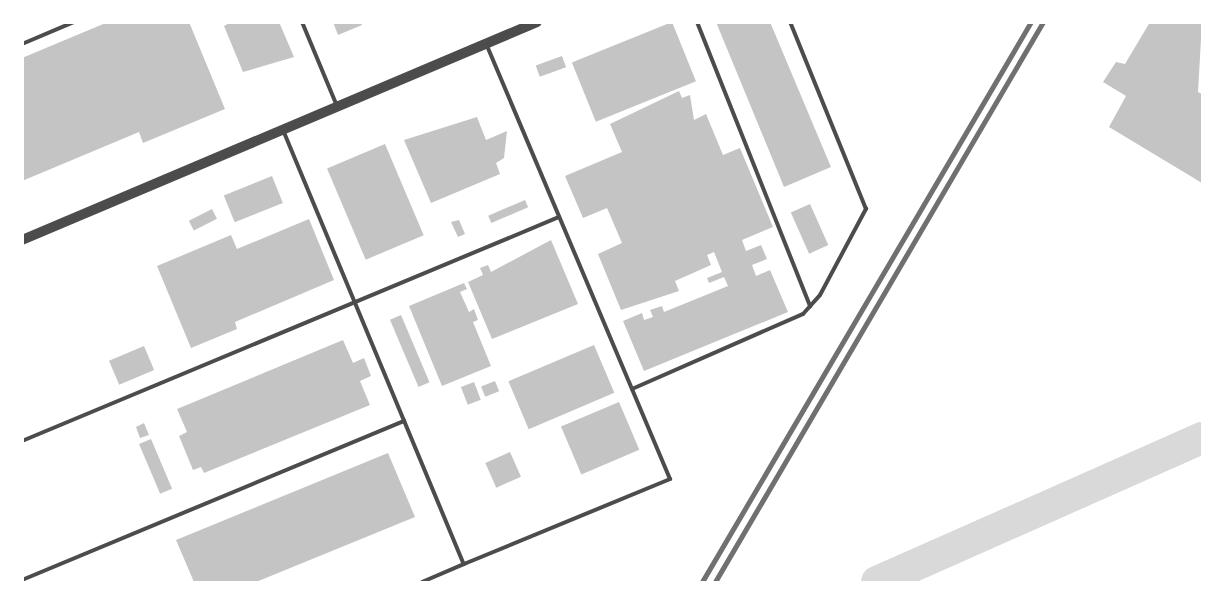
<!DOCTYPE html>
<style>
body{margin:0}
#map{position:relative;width:1225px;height:605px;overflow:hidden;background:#fff;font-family:"Golos Text",sans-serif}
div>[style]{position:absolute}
.river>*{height:32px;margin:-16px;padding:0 16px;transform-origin:16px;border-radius:16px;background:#d9d9d9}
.building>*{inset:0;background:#c4c4c4;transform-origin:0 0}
.service>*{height:4px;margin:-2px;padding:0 2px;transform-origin:2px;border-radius:2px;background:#4c4c4c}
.tertiary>*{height:10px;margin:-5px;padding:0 5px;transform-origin:5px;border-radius:5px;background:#4c4c4c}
.rail>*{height:4.5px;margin:-2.25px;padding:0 2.25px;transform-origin:2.25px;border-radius:2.25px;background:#707070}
span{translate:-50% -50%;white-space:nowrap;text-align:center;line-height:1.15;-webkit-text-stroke:5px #fff;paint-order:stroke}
.frame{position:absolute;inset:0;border:24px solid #fff;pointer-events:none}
</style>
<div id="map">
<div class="river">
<div style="left:877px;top:582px;width:355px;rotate:-23.9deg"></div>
</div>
<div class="building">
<div style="clip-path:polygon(108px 22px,189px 22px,225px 109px,143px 143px,139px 132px,22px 181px,22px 58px)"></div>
<div style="clip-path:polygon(231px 22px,279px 22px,294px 57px,243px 72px,224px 26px)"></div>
<div style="clip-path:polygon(333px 22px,361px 22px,362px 25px,338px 35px)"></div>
<div style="left:672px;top:22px;width:64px;height:108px;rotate:68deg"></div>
<div style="clip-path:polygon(716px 22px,770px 22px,831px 167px,784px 187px)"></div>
<div style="clip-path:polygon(1150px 22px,1202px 22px,1198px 92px,1202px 94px,1202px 183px,1109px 127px,1126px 96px,1103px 82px,1116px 62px,1125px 64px)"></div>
<div style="left:562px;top:56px;width:12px;height:28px;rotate:70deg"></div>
<div style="clip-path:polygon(679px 91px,682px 98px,690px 95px,694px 120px,706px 114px,723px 155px,740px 148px,773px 227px,742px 240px,746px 251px,761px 245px,767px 259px,752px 265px,756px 276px,770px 270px,788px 312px,644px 371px,623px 321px,642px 313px,644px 320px,653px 317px,650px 310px,662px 306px,664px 312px,728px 286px,724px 277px,709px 283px,707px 278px,722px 272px,714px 252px,707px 255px,711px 265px,675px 281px,679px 291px,621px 310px,598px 254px,622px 243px,607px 208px,583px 218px,565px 176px,622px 152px,610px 124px)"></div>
<div style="clip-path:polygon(477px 117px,486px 140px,507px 131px,504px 158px,496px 163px,500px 174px,431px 203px,404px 140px)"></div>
<div style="left:385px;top:144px;width:99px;height:63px;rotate:67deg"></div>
<div style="left:272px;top:176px;width:29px;height:52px;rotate:68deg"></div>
<div style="left:525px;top:200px;width:8px;height:40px;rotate:67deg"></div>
<div style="left:810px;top:204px;width:45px;height:21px;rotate:66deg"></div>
<div style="left:212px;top:209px;width:11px;height:26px;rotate:63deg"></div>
<div style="clip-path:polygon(309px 219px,334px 280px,235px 322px,237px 329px,191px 348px,157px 266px,231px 235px,237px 249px)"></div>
<div style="clip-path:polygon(459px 220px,465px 234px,458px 237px,451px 222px)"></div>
<div style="clip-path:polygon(551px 240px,578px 304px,492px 339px,468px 282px,483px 275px,480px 268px,488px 265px,491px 272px)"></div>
<div style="clip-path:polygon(464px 283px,467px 289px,460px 292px,469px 312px,474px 309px,478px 320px,473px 322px,491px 366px,442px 386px,409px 306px)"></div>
<div style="left:401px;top:315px;width:73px;height:12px;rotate:67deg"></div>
<div style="clip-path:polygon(343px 340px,353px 363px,364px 358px,371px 376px,360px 381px,370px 405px,204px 473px,201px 467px,193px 470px,179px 436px,187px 432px,177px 409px)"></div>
<div style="left:594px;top:345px;width:52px;height:93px;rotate:67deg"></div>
<div style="left:144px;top:346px;width:26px;height:38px;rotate:67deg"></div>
<div style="left:495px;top:381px;width:11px;height:15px;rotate:68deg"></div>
<div style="left:474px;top:382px;width:19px;height:14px;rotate:69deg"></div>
<div style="left:619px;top:402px;width:52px;height:63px;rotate:67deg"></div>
<div style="clip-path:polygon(144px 423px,149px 435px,140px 438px,136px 427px)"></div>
<div style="left:151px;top:439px;width:54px;height:13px;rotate:67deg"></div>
<div style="left:510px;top:452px;width:27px;height:27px;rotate:66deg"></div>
<div style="clip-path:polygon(388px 453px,415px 517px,256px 582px,194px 582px,176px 540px)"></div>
</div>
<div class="service">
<div style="left:302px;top:22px;width:91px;rotate:67.4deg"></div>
<div style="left:697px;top:22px;width:306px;rotate:68.3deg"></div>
<div style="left:22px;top:44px;width:56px;rotate:-22.9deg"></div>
<div style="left:283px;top:130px;width:470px;rotate:67.4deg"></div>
<div style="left:464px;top:564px;width:223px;rotate:-22.4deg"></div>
<div style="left:670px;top:479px;width:472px;rotate:-112.9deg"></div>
<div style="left:632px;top:389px;width:187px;rotate:-23.7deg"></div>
<div style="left:803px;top:314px;width:25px;rotate:-48deg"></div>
<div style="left:820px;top:295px;width:98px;rotate:-61.9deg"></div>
<div style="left:866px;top:209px;width:202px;rotate:-112.1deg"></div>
<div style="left:22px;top:441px;width:582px;rotate:-22.64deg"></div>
<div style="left:22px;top:580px;width:414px;rotate:-22.6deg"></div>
<div style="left:422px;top:582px;width:46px;rotate:-23.2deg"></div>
</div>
<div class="tertiary">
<div style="left:22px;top:240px;width:559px;rotate:-22.94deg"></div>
</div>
<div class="rail">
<div style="left:702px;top:582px;width:649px;rotate:-59.57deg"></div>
<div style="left:715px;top:582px;width:649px;rotate:-59.64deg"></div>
</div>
<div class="frame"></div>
</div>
